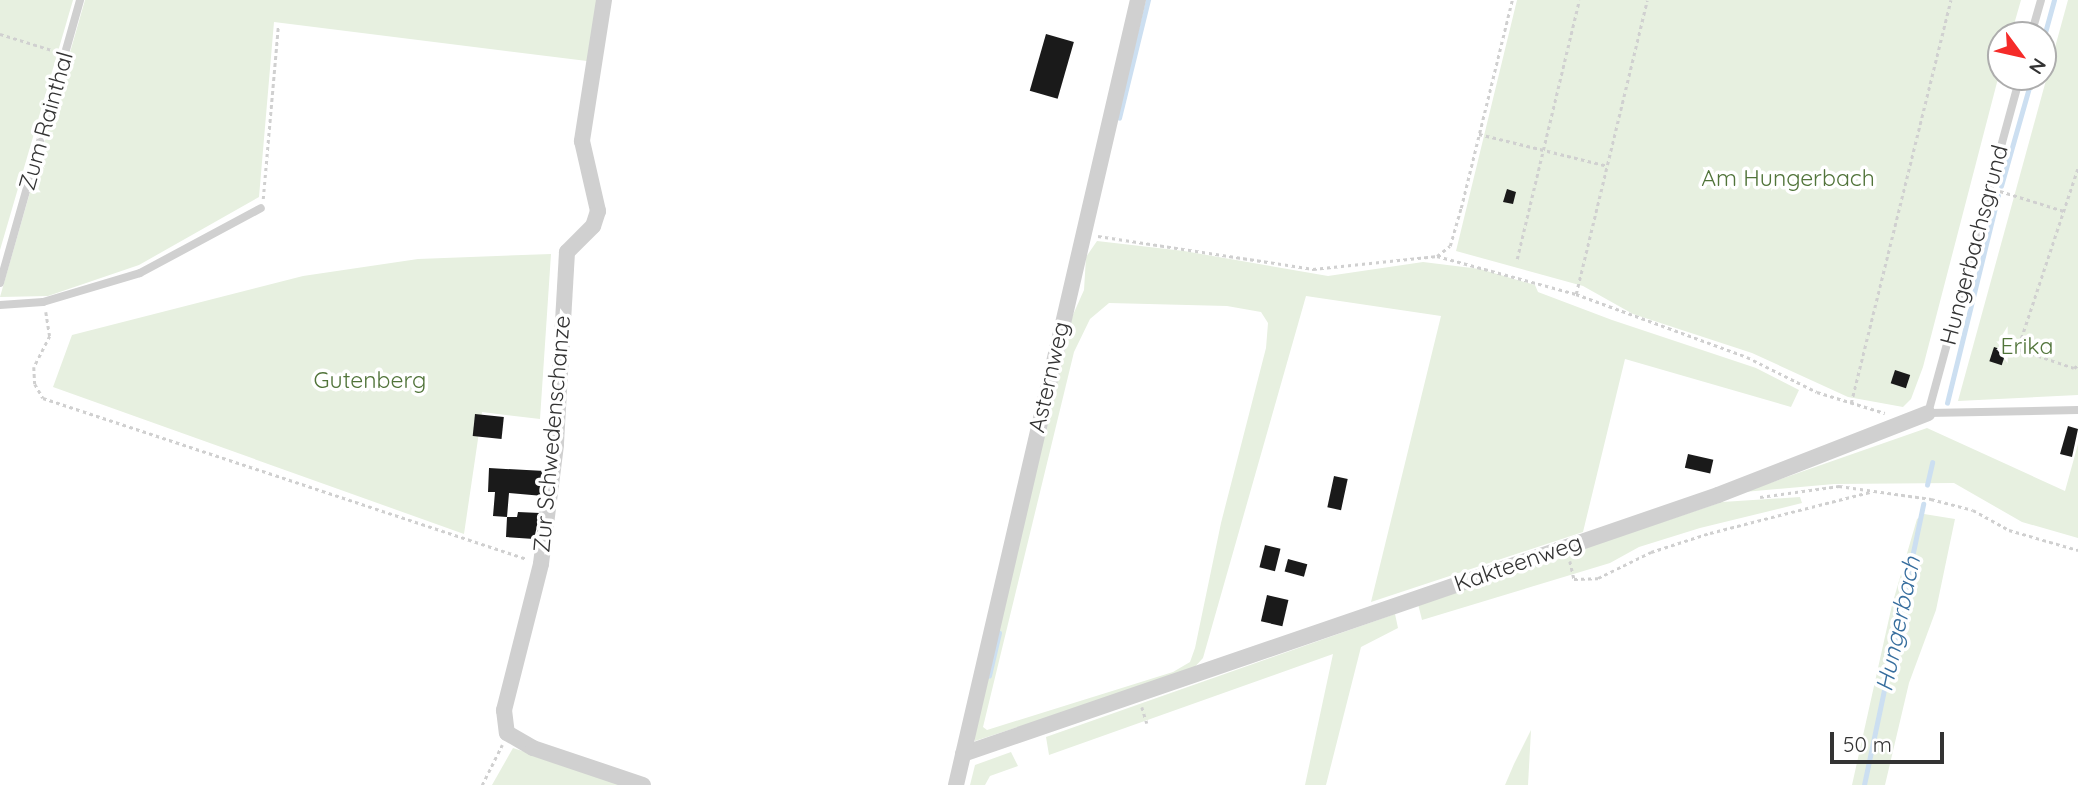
<!DOCTYPE html>
<style>
body{margin:0}
#map{position:relative;width:2078px;height:785px;overflow:hidden;background:#fff;font-family:Quicksand,sans-serif}
div>[style]{position:absolute}
.green>*{inset:0;background:#e7f0e0}
.stream>*{height:4.5px;margin:-2.25px;padding:0 2.25px;transform-origin:2.25px;border-radius:2.25px;background:#ccdff1}
.building>*{inset:0;background:#1a1a1a;transform-origin:0 0}
.path>*{height:2.5px;margin-top:-1.25px;transform-origin:0;background:repeating-linear-gradient(90deg,#d0d0d0 0 3.5px,transparent 0 7px)}
.service>*{height:8px;margin:-4px;padding:0 4px;transform-origin:4px;border-radius:4px;background:#d0d0d0}
.minor>*{height:16px;margin:-8px;padding:0 8px;transform-origin:8px;border-radius:8px;background:#d0d0d0}
span{translate:-50% -50%;white-space:nowrap;text-align:center;line-height:1.15;-webkit-text-stroke:7px #fff;paint-order:stroke}
.street-label{font-size:23px;color:#333}
.park-label{font-size:23px;color:#51743a}
.water-label{font-size:24px;color:#376e9e;font-style:italic}
.north{position:absolute;left:1987px;top:21px;width:70px;height:70px;box-sizing:border-box;background:#fff;border:2px solid #adadad;border-radius:50%;rotate:123deg;font-size:19px;font-weight:700;line-height:28px;text-align:center;color:#333}
.north::after{content:'';display:block;margin:auto;width:24px;height:32px;background:#f52b29;clip-path:polygon(50% 0,100% 100%,50% 72%,0 100%)}
.scale{position:absolute;left:1830px;top:732px;width:114px;height:32px;box-sizing:border-box;border:4px solid #333;border-top:0;padding-left:9px;font-size:21px;line-height:24px;white-space:nowrap;color:#333;-webkit-text-stroke:5px #fff;paint-order:stroke}
</style>
<div id="map">
<div class="green">
<div style="clip-path:polygon(0 0,73px 0,0 250px)"></div>
<div style="clip-path:polygon(85px 0,598px 0,587px 61px,274px 22px,259px 197px,139px 265px,48px 296px,0 297px)"></div>
<div style="clip-path:polygon(1517px 0,2021px 0,2011px 35px,2001px 35px,2001px 67px,1923px 367px,1911px 399px,1903px 407px,1848px 397px,1752px 353px,1633px 314px,1583px 286px,1456px 251px)"></div>
<div style="clip-path:polygon(2068px 0,2078px 0,2078px 395px,1958px 401px)"></div>
<div style="clip-path:polygon(evenodd,1097px 241px,1184px 251px,1328px 276px,1423px 262px,1480px 269px,1535px 285px,1538px 292px,1612px 320px,1756px 368px,1799px 390px,1791px 407px,1625px 359px,1583px 532px,1371px 602px,1441px 316px,1306px 296px,1203px 658px,1191px 671px,975px 741px,973px 736px,1072px 317px,1084px 290px,1086px 257px,1097px 241px,1109px 303px,1227px 306px,1261px 312px,1268px 323px,1266px 348px,1221px 523px,1195px 648px,1190px 662px,1173px 672px,987px 730px,983px 727px,1074px 352px,1090px 319px,1109px 303px)"></div>
<div style="clip-path:polygon(551px 254px,540px 419px,482px 412px,464px 534px,53px 387px,72px 335px,303px 276px,418px 259px)"></div>
<div style="clip-path:polygon(1927px 428px,2065px 491px,2078px 444px,2078px 538px,2022px 522px,1954px 483px,1834px 484px,1744px 492px)"></div>
<div style="clip-path:polygon(1800px 497px,1802px 503px,1700px 528px,1639px 547px,1610px 563px,1422px 620px,1418px 604px,1722px 502px)"></div>
<div style="clip-path:polygon(1924px 514px,1955px 519px,1936px 610px,1909px 683px,1885px 785px,1852px 785px,1892px 605px,1917px 519px)"></div>
<div style="clip-path:polygon(1395px 614px,1398px 628px,1361px 647px,1326px 785px,1305px 785px,1333px 654px,1049px 755px,1046px 737px)"></div>
<div style="clip-path:polygon(1531px 730px,1528px 785px,1505px 785px,1514px 764px)"></div>
<div style="clip-path:polygon(513px 748px,627px 785px,492px 785px)"></div>
<div style="clip-path:polygon(1011px 752px,1018px 766px,990px 776px,985px 785px,970px 785px,975px 765px)"></div>
</div>
<div class="stream">
<div style="left:2043px;top:40px;width:41px;rotate:-74.6deg"></div>
<div style="left:1119px;top:118px;width:122px;rotate:-76.2deg"></div>
<div style="left:2001px;top:186px;width:113px;rotate:-74.1deg"></div>
<div style="left:1947px;top:403px;width:213px;rotate:-76.2deg"></div>
<div style="left:1927px;top:485px;width:23px;rotate:-77deg"></div>
<div style="left:989px;top:676px;width:44px;rotate:-76.9deg"></div>
<div style="left:1864px;top:785px;width:287px;rotate:-78.1deg"></div>
</div>
<div class="building">
<div style="left:1046px;top:34px;width:29px;height:59px;rotate:16deg"></div>
<div style="clip-path:polygon(1507px 189px,1516px 192px,1513px 204px,1503px 202px)"></div>
<div style="left:1994px;top:347px;width:13px;height:15px;rotate:18deg"></div>
<div style="left:1895px;top:370px;width:16px;height:14px;rotate:18deg"></div>
<div style="left:475px;top:414px;width:29px;height:22px;rotate:6deg"></div>
<div style="clip-path:polygon(2068px 426px,2078px 429px,2072px 457px,2060px 454px)"></div>
<div style="left:1688px;top:454px;width:26px;height:14px;rotate:13deg"></div>
<div style="clip-path:polygon(489px 468px,545px 471px,543px 496px,509px 493px,507px 517px,493px 516px,495px 492px,488px 492px)"></div>
<div style="left:1334px;top:476px;width:14px;height:32px;rotate:12deg"></div>
<div style="clip-path:polygon(518px 512px,540px 513px,534px 539px,506px 537px,507px 517px,517px 517px)"></div>
<div style="left:1265px;top:545px;width:16px;height:23px;rotate:14deg"></div>
<div style="left:1288px;top:559px;width:20px;height:13px;rotate:15deg"></div>
<div style="left:1267px;top:595px;width:22px;height:27px;rotate:13deg"></div>
</div>
<div class="path">
<div style="left:0;top:34px;width:58px;rotate:17.2deg"></div>
<div style="left:1479px;top:134px;width:133px;rotate:13.9deg"></div>
<div style="left:2078px;top:169px;width:190px;rotate:108.4deg"></div>
<div style="left:2018px;top:349px;width:59px;rotate:18.7deg"></div>
<div style="left:2074px;top:368px;width:5px;rotate:-37deg"></div>
<div style="left:2000px;top:191px;width:67px;rotate:17.4deg"></div>
<div style="left:263px;top:199px;width:172px;rotate:-85deg"></div>
<div style="left:1098px;top:236px;width:218px;rotate:8.7deg"></div>
<div style="left:1313px;top:269px;width:125px;rotate:-6deg"></div>
<div style="left:1437px;top:256px;width:16px;rotate:-38deg"></div>
<div style="left:1450px;top:246px;width:40px;rotate:-74deg"></div>
<div style="left:1461px;top:208px;width:214px;rotate:-76.2deg"></div>
<div style="left:1437px;top:256px;width:144px;rotate:15.3deg"></div>
<div style="left:1576px;top:294px;width:182px;rotate:20.2deg"></div>
<div style="left:1747px;top:357px;width:78px;rotate:26.6deg"></div>
<div style="left:1817px;top:392px;width:71px;rotate:17.2deg"></div>
<div style="left:1517px;top:259px;width:266px;rotate:-76.5deg"></div>
<div style="left:1576px;top:294px;width:302px;rotate:-76.4deg"></div>
<div style="left:46px;top:312px;width:24px;rotate:81deg"></div>
<div style="left:50px;top:336px;width:35px;rotate:117deg"></div>
<div style="left:34px;top:367px;width:17px;rotate:87deg"></div>
<div style="left:35px;top:384px;width:16px;rotate:60deg"></div>
<div style="left:43px;top:398px;width:510px;rotate:18.4deg"></div>
<div style="left:1851px;top:403px;width:415px;rotate:-76.1deg"></div>
<div style="left:1760px;top:497px;width:80px;rotate:-7.9deg"></div>
<div style="left:1839px;top:486px;width:93px;rotate:8deg"></div>
<div style="left:1931px;top:499px;width:43px;rotate:14.7deg"></div>
<div style="left:1973px;top:510px;width:41px;rotate:29.1deg"></div>
<div style="left:2009px;top:530px;width:72px;rotate:16.2deg"></div>
<div style="left:1570px;top:561px;width:18px;rotate:77deg"></div>
<div style="left:1574px;top:579px;width:24px;rotate:-2deg"></div>
<div style="left:1598px;top:578px;width:59px;rotate:-26.1deg"></div>
<div style="left:1651px;top:552px;width:62px;rotate:-17.9deg"></div>
<div style="left:1710px;top:533px;width:165px;rotate:-14.4deg"></div>
<div style="left:1142px;top:707px;width:17px;rotate:73deg"></div>
<div style="left:482px;top:785px;width:45px;rotate:-63.4deg"></div>
</div>
<div class="service">
<div style="left:2031px;top:35px;width:36px;rotate:-74deg"></div>
<div style="left:2020px;top:77px;width:348px;rotate:105.3deg"></div>
<div style="left:1928px;top:413px;width:150px;rotate:-1.1deg"></div>
<div style="left:0;top:283px;width:294px;rotate:-74.2deg"></div>
<div style="left:0;top:305px;width:43px;rotate:-4deg"></div>
<div style="left:43px;top:302px;width:101px;rotate:-16.6deg"></div>
<div style="left:140px;top:273px;width:137px;rotate:-28.2deg"></div>
</div>
<div class="minor">
<div style="left:604px;top:0;width:143px;rotate:98.9deg"></div>
<div style="left:582px;top:141px;width:72px;rotate:77.1deg"></div>
<div style="left:598px;top:211px;width:16px;rotate:108deg"></div>
<div style="left:593px;top:226px;width:37px;rotate:135deg"></div>
<div style="left:567px;top:252px;width:193px;rotate:93.3deg"></div>
<div style="left:556px;top:445px;width:120px;rotate:97.2deg"></div>
<div style="left:541px;top:564px;width:151px;rotate:104.2deg"></div>
<div style="left:504px;top:710px;width:23px;rotate:83deg"></div>
<div style="left:507px;top:733px;width:30px;rotate:30deg"></div>
<div style="left:533px;top:748px;width:116px;rotate:18.6deg"></div>
<div style="left:963px;top:754px;width:798px;rotate:-18.93deg"></div>
<div style="left:1718px;top:495px;width:225px;rotate:-21.3deg"></div>
<div style="left:956px;top:785px;width:806px;rotate:-76.95deg"></div>
</div>
<div class="street-label">
<span style="left:46px;top:121px;rotate:-74deg">Zum Rainthal</span>
<span style="left:1974px;top:245px;rotate:-75deg">Hungerbachsgrund</span>
<span style="left:1049px;top:377px;rotate:-77deg">Asternweg</span>
<span style="left:552px;top:434px;rotate:-85deg">Zur Schwedenschanze</span>
<span style="left:1518px;top:563px;rotate:-19deg">Kakteenweg</span>
</div>
<div class="park-label">
<span style="left:1788px;top:178px">Am Hungerbach</span>
<span style="left:2027px;top:346px">Erika</span>
<span style="left:370px;top:380px">Gutenberg</span>
</div>
<div class="water-label">
<span style="left:1898px;top:624px;rotate:-78deg">Hungerbach</span>
</div>
<div class="north">N</div>
<div class="scale">50 m</div>
</div>
